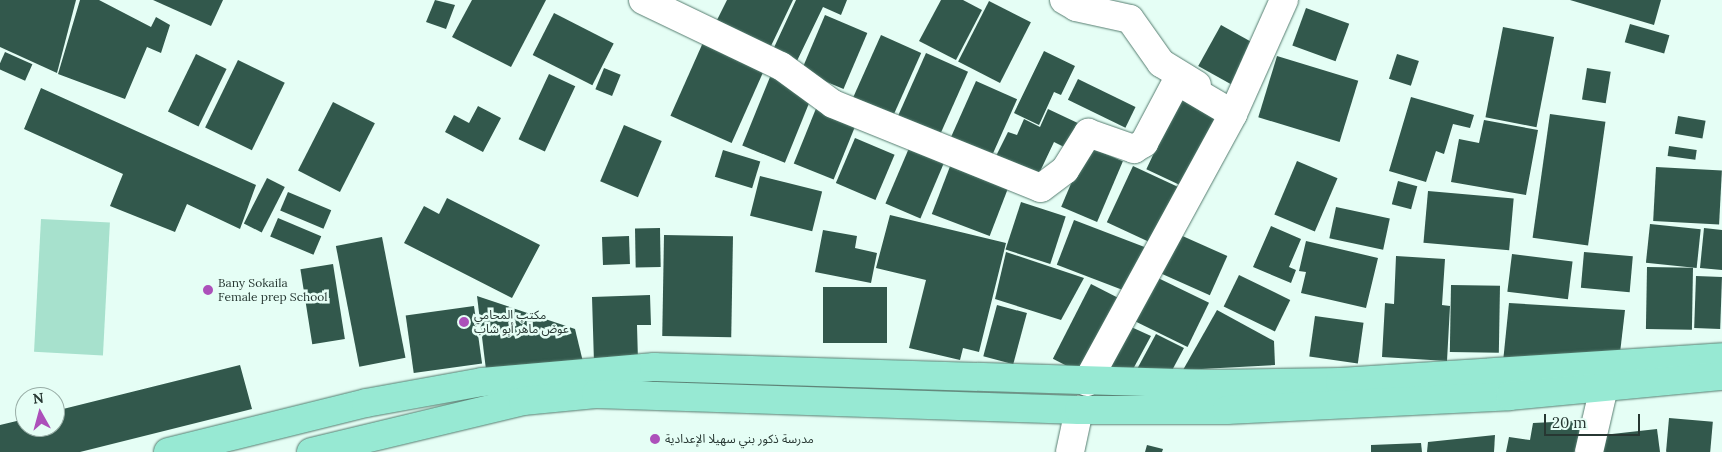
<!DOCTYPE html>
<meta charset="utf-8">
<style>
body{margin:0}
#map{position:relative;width:1722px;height:452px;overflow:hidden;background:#e5fef5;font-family:Lora,"Noto Sans Arabic",serif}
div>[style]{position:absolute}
.green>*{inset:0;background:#a7e1cd;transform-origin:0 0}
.building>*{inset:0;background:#32584c;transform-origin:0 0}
.roads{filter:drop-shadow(0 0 1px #567d70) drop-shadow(0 0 1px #567d70)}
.minor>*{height:28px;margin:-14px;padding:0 14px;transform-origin:14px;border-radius:14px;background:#fff}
.major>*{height:28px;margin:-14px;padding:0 14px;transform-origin:14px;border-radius:14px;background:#97e9d3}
.dots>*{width:14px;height:14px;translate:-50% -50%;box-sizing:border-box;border:2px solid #e5fef5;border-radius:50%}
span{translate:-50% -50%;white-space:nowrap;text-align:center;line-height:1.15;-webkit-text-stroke:5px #e5fef5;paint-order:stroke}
.poi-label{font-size:12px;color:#273732}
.left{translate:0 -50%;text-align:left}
.north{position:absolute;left:15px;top:387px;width:50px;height:50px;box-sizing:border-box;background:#e5fef5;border:1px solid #99aea7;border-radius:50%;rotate:353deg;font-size:14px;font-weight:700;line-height:20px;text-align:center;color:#273732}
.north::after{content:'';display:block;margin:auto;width:18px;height:22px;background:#ac50ba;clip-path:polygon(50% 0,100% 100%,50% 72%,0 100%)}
.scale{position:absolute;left:1544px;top:414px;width:96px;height:22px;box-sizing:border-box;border:2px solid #273732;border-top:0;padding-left:6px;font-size:15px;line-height:18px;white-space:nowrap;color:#273732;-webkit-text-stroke:4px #e5fef5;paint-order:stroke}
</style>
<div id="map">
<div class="green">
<div style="left:41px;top:219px;width:69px;height:133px;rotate:3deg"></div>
</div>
<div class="building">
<div style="clip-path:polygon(0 0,76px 0,57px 73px,0 47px)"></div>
<div style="clip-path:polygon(80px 0,99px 0,151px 27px,156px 17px,170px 25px,161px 53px,147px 47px,125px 99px,58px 74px)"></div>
<div style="clip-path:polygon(153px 0,223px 0,211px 26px)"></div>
<div style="clip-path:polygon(435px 0,455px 5px,446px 29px,426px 22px)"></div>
<div style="clip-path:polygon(472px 0,546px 0,511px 67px,452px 37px)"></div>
<div style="clip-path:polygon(727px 0,793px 0,770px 48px,716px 22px)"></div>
<div style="clip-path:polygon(796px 0,847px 0,841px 15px,823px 7px,795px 65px,771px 54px)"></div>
<div style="clip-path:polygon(941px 0,963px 0,982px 10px,956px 60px,919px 41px)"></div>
<div style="clip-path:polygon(1570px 0,1661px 0,1654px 25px)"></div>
<div style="left:989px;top:1px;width:47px;height:68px;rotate:27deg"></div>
<div style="left:1306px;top:8px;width:46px;height:40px;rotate:20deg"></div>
<div style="left:554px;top:13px;width:67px;height:47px;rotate:27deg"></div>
<div style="left:825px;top:15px;width:46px;height:61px;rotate:23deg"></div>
<div style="left:1630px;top:24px;width:41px;height:19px;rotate:16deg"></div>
<div style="left:1221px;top:25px;width:38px;height:47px;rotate:29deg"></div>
<div style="left:1503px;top:27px;width:52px;height:92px;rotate:11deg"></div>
<div style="left:881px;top:35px;width:44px;height:71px;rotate:24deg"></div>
<div style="left:705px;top:38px;width:67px;height:85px;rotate:24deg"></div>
<div style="clip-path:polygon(1044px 51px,1075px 66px,1061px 95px,1054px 92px,1039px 125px,1014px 113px)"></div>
<div style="left:5px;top:52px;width:30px;height:18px;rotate:24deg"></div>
<div style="left:926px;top:53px;width:46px;height:73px;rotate:24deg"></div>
<div style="left:196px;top:54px;width:34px;height:64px;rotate:26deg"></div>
<div style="left:1397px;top:54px;width:23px;height:26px;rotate:18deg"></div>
<div style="left:1277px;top:56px;width:85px;height:64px;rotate:17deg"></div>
<div style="left:238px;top:60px;width:52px;height:75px;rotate:26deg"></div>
<div style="left:604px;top:68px;width:18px;height:23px;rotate:22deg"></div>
<div style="left:1587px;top:68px;width:24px;height:32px;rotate:9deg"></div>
<div style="left:549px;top:74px;width:29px;height:72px;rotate:25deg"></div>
<div style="left:770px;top:77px;width:46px;height:74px;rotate:22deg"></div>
<div style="left:1078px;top:79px;width:64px;height:23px;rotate:26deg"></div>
<div style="left:976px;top:81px;width:45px;height:63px;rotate:24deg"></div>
<div style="clip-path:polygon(41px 88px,256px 185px,240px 229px,187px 204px,175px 232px,110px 206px,123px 174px,24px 129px)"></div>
<div style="left:1181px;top:95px;width:41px;height:82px;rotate:25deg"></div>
<div style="clip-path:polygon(1411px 97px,1474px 115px,1470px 128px,1453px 124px,1444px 154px,1436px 151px,1426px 182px,1389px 171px)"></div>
<div style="left:333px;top:102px;width:47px;height:77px;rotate:27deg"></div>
<div style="clip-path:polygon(478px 106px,501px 118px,483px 152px,445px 132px,454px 115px,469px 123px)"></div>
<div style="left:817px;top:106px;width:43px;height:62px;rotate:22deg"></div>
<div style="clip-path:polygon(1048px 109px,1082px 125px,1070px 150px,1054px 142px,1036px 180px,994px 160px,1008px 132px,1017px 135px,1024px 119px,1040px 127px)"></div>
<div style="left:1550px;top:114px;width:56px;height:125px;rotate:8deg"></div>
<div style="left:1678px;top:116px;width:28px;height:18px;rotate:10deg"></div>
<div style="clip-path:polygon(1484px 120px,1538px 130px,1526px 195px,1451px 182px,1459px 139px,1479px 143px)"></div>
<div style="left:624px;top:125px;width:41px;height:61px;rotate:23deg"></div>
<div style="left:855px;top:138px;width:43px;height:49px;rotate:23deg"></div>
<div style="left:912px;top:141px;width:38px;height:68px;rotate:23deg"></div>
<div style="left:1087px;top:146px;width:39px;height:66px;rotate:23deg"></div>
<div style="left:1669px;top:146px;width:28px;height:10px;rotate:8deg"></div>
<div style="left:723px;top:150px;width:39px;height:28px;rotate:17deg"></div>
<div style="left:954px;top:156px;width:62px;height:62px;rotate:21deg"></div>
<div style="left:1297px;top:161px;width:44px;height:58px;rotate:23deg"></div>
<div style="left:1133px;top:166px;width:57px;height:62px;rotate:25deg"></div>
<div style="left:1656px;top:167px;width:66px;height:54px;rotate:3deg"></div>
<div style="left:760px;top:176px;width:64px;height:41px;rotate:14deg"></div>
<div style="left:267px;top:178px;width:20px;height:51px;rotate:27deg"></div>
<div style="left:1398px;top:181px;width:20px;height:24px;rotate:15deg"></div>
<div style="left:1428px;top:191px;width:86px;height:52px;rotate:5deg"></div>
<div style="left:288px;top:192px;width:47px;height:20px;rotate:23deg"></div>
<div style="clip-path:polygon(447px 198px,540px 245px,512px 298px,404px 243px,424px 206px,439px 214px)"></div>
<div style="left:1021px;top:202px;width:47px;height:50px;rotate:18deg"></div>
<div style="left:1336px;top:207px;width:55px;height:32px;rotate:12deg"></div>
<div style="clip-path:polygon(890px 215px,1006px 243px,979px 352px,963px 348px,960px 360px,909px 348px,926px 280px,876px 268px)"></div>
<div style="left:278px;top:218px;width:47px;height:20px;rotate:23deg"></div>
<div style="left:1074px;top:220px;width:79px;height:48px;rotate:21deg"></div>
<div style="left:1650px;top:224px;width:51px;height:39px;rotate:6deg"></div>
<div style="clip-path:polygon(1271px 226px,1301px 239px,1289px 267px,1296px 270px,1291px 283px,1253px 267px)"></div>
<div style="left:660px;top:228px;width:39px;height:25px;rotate:89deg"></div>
<div style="clip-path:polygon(1704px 228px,1722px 230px,1722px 270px,1700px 268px)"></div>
<div style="clip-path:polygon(823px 230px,857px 236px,855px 248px,877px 253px,871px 283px,815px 272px)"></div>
<div style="left:1178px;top:234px;width:54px;height:43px;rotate:24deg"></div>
<div style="left:664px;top:235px;width:69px;height:101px;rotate:1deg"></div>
<div style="left:629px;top:236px;width:28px;height:27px;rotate:88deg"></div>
<div style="left:382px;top:237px;width:123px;height:47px;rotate:79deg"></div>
<div style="clip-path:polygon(1306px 241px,1378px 258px,1366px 308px,1301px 293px,1306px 272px,1299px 271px)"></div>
<div style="clip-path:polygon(1006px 252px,1084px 278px,1061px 320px,995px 299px)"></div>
<div style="left:1584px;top:252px;width:49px;height:36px;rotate:5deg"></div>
<div style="left:1512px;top:254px;width:61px;height:38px;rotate:7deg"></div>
<div style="clip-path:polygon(1396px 256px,1445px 259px,1442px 305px,1450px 306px,1447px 361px,1382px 357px,1385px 303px,1394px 304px)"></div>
<div style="left:333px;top:264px;width:76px;height:33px;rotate:81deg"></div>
<div style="left:1647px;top:267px;width:46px;height:62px;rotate:1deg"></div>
<div style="left:1239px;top:275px;width:57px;height:35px;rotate:26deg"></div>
<div style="left:1696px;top:276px;width:26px;height:52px;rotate:2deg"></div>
<div style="left:1156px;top:277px;width:59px;height:49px;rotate:26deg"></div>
<div style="left:1091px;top:284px;width:33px;height:84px;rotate:27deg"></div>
<div style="left:1451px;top:285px;width:49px;height:67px;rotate:1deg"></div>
<div style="left:823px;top:287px;width:64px;height:56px"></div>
<div style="clip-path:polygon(650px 295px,651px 325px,637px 325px,638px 361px,594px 363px,592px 297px)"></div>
<div style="clip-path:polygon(477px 296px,575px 329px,584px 366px,487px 378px)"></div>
<div style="clip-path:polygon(1509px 303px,1625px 310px,1620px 353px,1503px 362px)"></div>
<div style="left:997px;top:305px;width:31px;height:53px;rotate:15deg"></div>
<div style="left:474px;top:306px;width:58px;height:69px;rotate:82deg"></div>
<div style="clip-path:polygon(1217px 310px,1274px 341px,1275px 365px,1183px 370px)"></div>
<div style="left:1315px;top:316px;width:49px;height:41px;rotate:8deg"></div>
<div style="clip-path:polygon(1129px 326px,1151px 336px,1132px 371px,1105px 366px)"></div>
<div style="clip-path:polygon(1156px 334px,1184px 348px,1169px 376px,1136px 371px)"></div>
<div style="clip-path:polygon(240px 365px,252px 409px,80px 452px,0 452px,0 425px,25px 419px,25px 427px,55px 427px,55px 411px)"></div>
<div style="left:1669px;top:418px;width:44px;height:34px;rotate:5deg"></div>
<div style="clip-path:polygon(1574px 421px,1580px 432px,1577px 452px,1506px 452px,1509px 437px,1530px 440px,1533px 423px)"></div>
<div style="clip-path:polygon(1657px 429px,1660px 452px,1595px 452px,1594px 436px)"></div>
<div style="clip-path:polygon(1495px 435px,1494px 452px,1427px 452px,1428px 442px)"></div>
<div style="clip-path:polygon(1421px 443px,1422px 452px,1371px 452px,1371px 445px)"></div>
<div style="clip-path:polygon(1147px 445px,1163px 449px,1162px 452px,1145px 452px)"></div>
</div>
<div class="roads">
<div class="minor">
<div style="left:643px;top:0;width:153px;rotate:25.6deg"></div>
<div style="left:781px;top:66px;width:64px;rotate:36.2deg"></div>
<div style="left:833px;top:104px;width:224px;rotate:22deg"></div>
<div style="left:1041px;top:188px;width:30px;rotate:-37deg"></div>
<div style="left:1065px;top:170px;width:44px;rotate:-58.1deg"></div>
<div style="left:1088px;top:133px;width:49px;rotate:19.2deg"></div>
<div style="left:1134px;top:149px;width:12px;rotate:-31deg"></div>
<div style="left:1144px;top:143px;width:70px;rotate:-62deg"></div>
<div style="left:1177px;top:81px;width:65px;rotate:30.5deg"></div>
<div style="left:1233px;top:114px;width:125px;rotate:-65.9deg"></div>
<div style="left:1064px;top:0;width:14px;rotate:30deg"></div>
<div style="left:1076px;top:7px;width:55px;rotate:12.5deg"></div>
<div style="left:1130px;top:19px;width:54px;rotate:54.8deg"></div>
<div style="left:1161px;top:63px;width:42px;rotate:31.4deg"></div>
<div style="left:1087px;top:382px;width:305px;rotate:-61.4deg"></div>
<div style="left:1070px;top:452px;width:43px;rotate:-77.9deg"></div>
<div style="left:1589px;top:452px;width:67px;rotate:-77deg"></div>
</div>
<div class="major">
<div style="left:168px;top:452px;width:204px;rotate:-13.9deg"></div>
<div style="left:366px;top:403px;width:118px;rotate:-10.3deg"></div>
<div style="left:482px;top:382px;width:173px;rotate:-5deg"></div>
<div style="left:654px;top:367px;width:556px;rotate:1.75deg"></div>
<div style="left:1210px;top:384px;width:130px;rotate:-0.9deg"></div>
<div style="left:1340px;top:382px;width:383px;rotate:-3.7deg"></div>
<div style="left:311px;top:452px;width:218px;rotate:-13.5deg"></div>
<div style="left:523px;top:401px;width:73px;rotate:-5.5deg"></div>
<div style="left:596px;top:394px;width:483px;rotate:1.9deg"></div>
<div style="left:1079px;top:410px;width:148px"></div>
<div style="left:1227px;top:410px;width:283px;rotate:-2.8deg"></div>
<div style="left:1510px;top:396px;width:213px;rotate:-5.4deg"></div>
</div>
</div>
<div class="dots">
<div style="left:208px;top:290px;background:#ac50ba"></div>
<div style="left:464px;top:322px;background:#ac50ba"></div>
<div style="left:655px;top:439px;background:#ac50ba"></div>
</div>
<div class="poi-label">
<span class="left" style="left:218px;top:290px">Bany Sokaila<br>Female prep School</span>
<span class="left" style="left:474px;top:322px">مكتب المحامي<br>عوض ماهر أبو شاب</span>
<span class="left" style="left:665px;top:439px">مدرسة ذكور بني سهيلا الإعدادية</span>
</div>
<div class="north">N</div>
<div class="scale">20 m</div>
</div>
